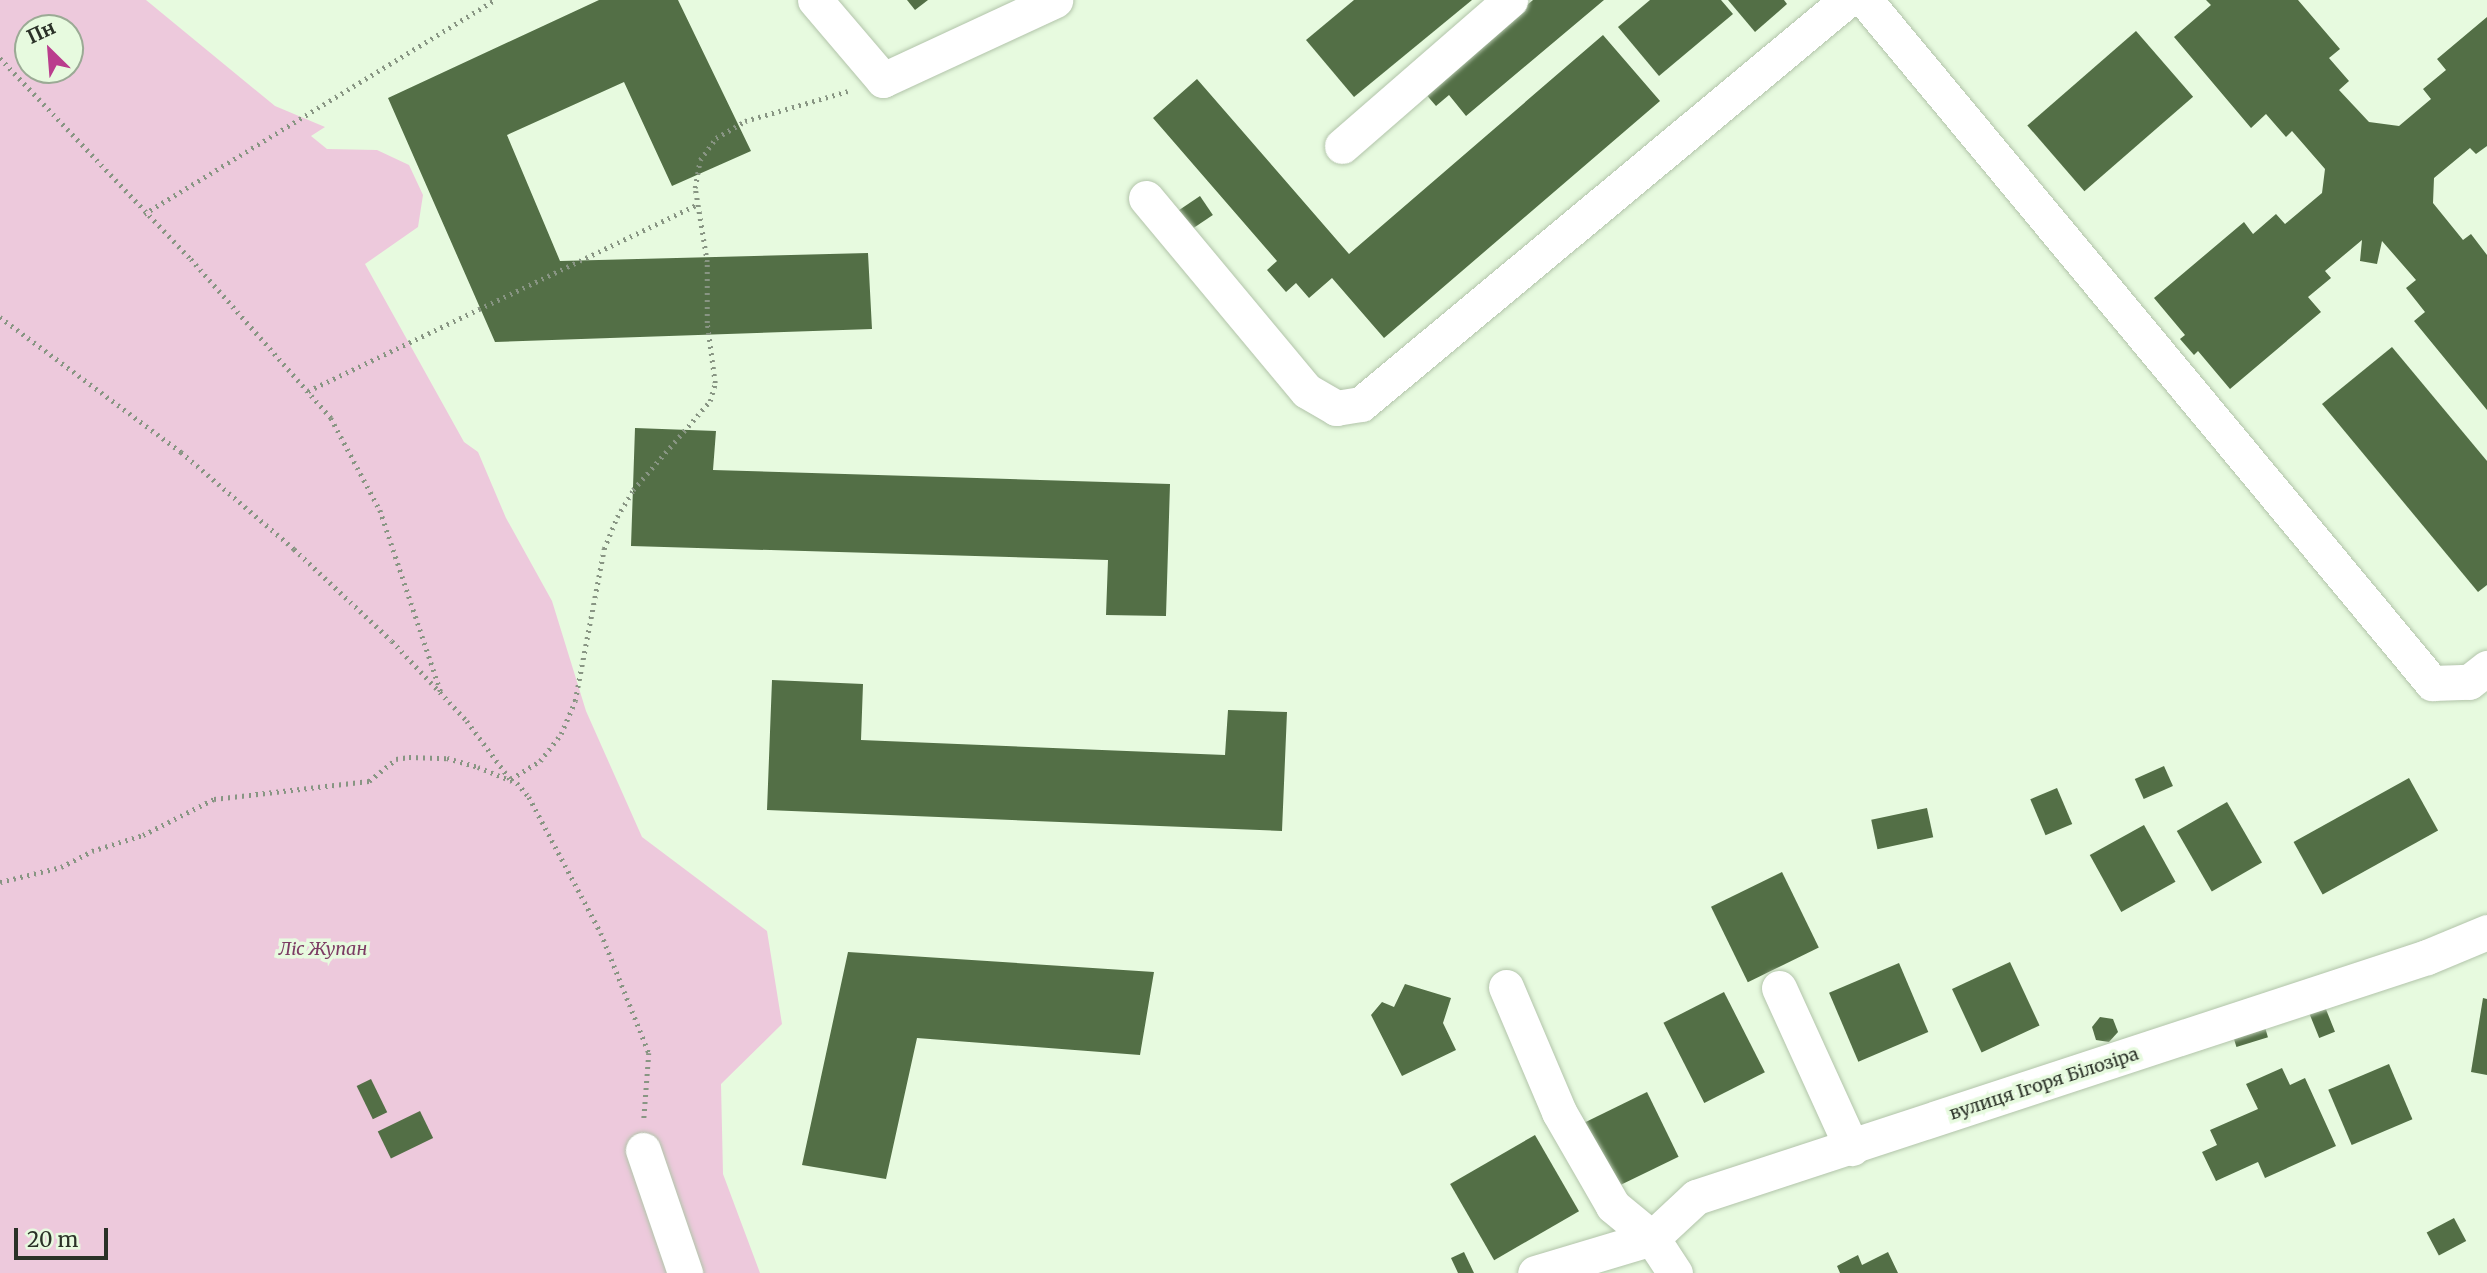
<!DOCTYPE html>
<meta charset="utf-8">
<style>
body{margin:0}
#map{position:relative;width:2487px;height:1273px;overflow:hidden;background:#e7fadf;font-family:Merriweather,serif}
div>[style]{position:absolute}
.green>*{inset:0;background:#edc9dc}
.building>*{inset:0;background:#536f46;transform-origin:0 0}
.path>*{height:4.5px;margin-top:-2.25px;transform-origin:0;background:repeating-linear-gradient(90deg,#889583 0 2px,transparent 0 7px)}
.roads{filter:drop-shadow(0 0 2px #b2c4aa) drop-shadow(0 0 2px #b2c4aa)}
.minor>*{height:35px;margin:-17.5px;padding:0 17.5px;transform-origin:17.5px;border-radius:17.5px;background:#fff}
span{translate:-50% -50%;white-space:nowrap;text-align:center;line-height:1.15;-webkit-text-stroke:7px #e7fadf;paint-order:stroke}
.park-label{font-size:18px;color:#7c3c63;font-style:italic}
.street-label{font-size:18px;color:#2a3127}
.north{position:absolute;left:14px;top:14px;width:70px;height:70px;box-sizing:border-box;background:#e7fadf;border:2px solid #9baa95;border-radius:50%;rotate:335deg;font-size:19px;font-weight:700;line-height:28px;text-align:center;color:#2a3127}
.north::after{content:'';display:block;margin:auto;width:24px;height:32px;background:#ba3d8d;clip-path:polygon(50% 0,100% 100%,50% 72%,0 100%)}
.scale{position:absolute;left:14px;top:1228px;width:94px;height:32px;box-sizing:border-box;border:4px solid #2a3127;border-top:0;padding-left:9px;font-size:21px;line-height:24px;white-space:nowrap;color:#2a3127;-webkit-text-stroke:5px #e7fadf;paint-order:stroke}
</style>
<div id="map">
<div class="green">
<div style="clip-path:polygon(evenodd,0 0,146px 0,275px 106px,325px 127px,311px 136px,327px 149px,377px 150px,409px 165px,423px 195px,418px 227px,365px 264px,464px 442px,478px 452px,506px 518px,552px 601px,586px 711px,642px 837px,767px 931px,782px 1024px,721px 1084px,723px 1174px,760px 1273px,0 1273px,0 0,28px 28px,70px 28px,70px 70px,28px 70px,28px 28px)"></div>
</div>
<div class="building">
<div style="clip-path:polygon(599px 0,678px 0,751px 151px,672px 186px,624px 82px,507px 135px,560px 261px,868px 253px,872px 329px,495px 342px,388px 98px)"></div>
<div style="clip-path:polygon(907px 0,928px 0,915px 10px)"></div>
<div style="clip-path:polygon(1354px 0,1472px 0,1354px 97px,1306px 40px)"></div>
<div style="clip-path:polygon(1533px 0,1604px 0,1466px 116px,1449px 95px,1436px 106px,1424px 92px)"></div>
<div style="clip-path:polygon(1650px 0,1721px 0,1733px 14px,1659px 76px,1618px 27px)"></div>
<div style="clip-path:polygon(1728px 0,1784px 0,1787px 4px,1755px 32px)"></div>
<div style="clip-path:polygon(2206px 0,2298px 0,2340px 49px,2329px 58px,2349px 81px,2339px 90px,2369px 122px,2399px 126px,2431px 99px,2423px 89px,2446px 70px,2437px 59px,2487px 17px,2487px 146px,2476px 154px,2470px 148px,2434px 178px,2433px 203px,2463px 240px,2471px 234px,2487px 255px,2487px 410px,2414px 321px,2425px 312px,2406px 288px,2416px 280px,2382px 241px,2377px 264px,2360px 261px,2362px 240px,2325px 271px,2331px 278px,2308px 297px,2321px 312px,2230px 389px,2198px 351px,2194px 355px,2180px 339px,2185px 335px,2154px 298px,2244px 222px,2253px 234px,2276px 214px,2285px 224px,2322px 193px,2325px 169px,2292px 131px,2286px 137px,2266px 114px,2251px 128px,2174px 37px,2211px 5px)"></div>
<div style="left:2136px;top:31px;width:87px;height:144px;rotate:49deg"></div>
<div style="clip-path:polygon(1603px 35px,1660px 101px,1384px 338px,1332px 278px,1309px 298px,1296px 283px,1286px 292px,1267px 270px,1277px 261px,1153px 118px,1197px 79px,1349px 254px)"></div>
<div style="left:1200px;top:196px;width:23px;height:26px;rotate:56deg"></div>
<div style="clip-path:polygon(2392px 347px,2487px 461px,2487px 585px,2478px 592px,2322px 404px)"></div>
<div style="clip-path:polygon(635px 428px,716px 431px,713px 470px,1170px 484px,1166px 616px,1106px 615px,1108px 560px,631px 546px)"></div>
<div style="clip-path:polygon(772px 680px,863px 684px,861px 740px,1225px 755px,1228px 710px,1287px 712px,1282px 831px,767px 810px)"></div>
<div style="left:2164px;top:766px;width:22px;height:32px;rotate:66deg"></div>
<div style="left:2409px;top:778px;width:60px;height:132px;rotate:61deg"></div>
<div style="left:2057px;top:788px;width:39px;height:29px;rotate:67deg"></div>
<div style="left:2227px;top:802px;width:70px;height:58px;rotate:60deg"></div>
<div style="left:1927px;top:808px;width:30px;height:57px;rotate:78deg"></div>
<div style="left:2144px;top:825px;width:65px;height:62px;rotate:61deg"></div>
<div style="left:1782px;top:872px;width:84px;height:79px;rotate:64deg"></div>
<div style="clip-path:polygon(848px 952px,1154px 972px,1140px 1055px,917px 1038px,886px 1179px,802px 1165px)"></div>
<div style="left:2010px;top:962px;width:70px;height:64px;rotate:65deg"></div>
<div style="left:1899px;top:963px;width:75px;height:76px;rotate:67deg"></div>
<div style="clip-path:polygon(1405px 984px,1451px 998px,1443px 1023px,1456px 1050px,1402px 1076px,1371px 1015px,1382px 1002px,1394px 1007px)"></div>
<div style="left:1724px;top:992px;width:90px;height:68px;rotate:63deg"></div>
<div style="clip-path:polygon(2483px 998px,2487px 999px,2487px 1075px,2471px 1072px)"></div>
<div style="left:2323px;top:1002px;width:32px;height:17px;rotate:68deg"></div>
<div style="clip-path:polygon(2100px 1017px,2113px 1019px,2118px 1032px,2109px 1042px,2096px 1040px,2092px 1027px)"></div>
<div style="left:2263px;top:1021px;width:17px;height:33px;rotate:73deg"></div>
<div style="left:2389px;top:1064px;width:60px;height:66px;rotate:67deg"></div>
<div style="clip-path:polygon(2282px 1068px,2290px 1085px,2305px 1078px,2336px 1146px,2265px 1178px,2258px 1162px,2216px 1181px,2202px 1152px,2217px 1145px,2210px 1130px,2258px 1109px,2246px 1084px)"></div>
<div style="left:371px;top:1079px;width:37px;height:16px;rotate:64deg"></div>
<div style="left:1647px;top:1092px;width:72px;height:75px;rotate:64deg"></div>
<div style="left:420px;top:1111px;width:30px;height:47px;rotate:64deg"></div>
<div style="left:1535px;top:1135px;width:88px;height:98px;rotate:60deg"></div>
<div style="left:2454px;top:1218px;width:26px;height:31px;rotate:62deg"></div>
<div style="clip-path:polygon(1464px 1252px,1474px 1273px,1458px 1273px,1451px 1258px)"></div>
<div style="clip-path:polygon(1888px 1252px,1898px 1273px,1840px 1273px,1837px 1266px,1858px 1255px,1862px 1265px)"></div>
</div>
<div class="path">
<div style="left:0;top:58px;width:277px;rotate:46.5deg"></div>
<div style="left:191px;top:259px;width:212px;rotate:48.6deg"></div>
<div style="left:331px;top:418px;width:104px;rotate:62deg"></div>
<div style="left:380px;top:510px;width:195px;rotate:71.5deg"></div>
<div style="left:144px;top:214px;width:411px;rotate:-31.4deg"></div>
<div style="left:0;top:317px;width:226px;rotate:36.7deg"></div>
<div style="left:181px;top:452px;width:149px;rotate:40.6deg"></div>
<div style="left:294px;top:549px;width:134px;rotate:43.2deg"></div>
<div style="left:392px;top:641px;width:110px;rotate:46.8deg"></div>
<div style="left:467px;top:721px;width:72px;rotate:53.4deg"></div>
<div style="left:308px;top:391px;width:431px;rotate:-25.6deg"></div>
<div style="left:511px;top:779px;width:34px;rotate:-32deg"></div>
<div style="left:540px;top:761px;width:34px;rotate:-52deg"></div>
<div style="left:561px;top:734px;width:36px;rotate:-67deg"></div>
<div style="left:575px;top:701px;width:155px;rotate:-79.2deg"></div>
<div style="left:604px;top:549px;width:35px;rotate:-68deg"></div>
<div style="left:617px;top:517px;width:31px;rotate:-59deg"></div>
<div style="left:633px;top:490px;width:118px;rotate:-49.1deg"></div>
<div style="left:710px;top:401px;width:19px;rotate:-74deg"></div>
<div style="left:715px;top:383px;width:61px;rotate:-97.6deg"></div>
<div style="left:707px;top:323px;width:61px;rotate:-90deg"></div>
<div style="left:707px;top:262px;width:75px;rotate:-99.2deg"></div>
<div style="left:695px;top:188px;width:28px;rotate:-80deg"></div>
<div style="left:700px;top:160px;width:27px;rotate:-54deg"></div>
<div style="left:716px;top:138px;width:34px;rotate:-30deg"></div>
<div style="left:745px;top:121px;width:107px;rotate:-16.2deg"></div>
<div style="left:0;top:882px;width:63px;rotate:-13.8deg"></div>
<div style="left:61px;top:867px;width:35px;rotate:-27deg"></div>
<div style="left:92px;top:851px;width:53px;rotate:-17.4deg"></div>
<div style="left:143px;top:835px;width:80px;rotate:-26.9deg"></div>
<div style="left:214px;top:799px;width:156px;rotate:-6.6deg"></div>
<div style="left:369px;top:781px;width:35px;rotate:-39deg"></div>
<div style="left:396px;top:759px;width:13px;rotate:-9deg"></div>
<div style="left:409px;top:757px;width:38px;rotate:2deg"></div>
<div style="left:447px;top:758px;width:32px;rotate:16deg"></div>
<div style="left:478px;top:767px;width:42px;rotate:22.3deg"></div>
<div style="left:517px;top:783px;width:18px;rotate:49deg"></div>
<div style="left:529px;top:797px;width:154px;rotate:62.1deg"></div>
<div style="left:601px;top:933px;width:129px;rotate:68.2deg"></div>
<div style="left:649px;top:1053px;width:66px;rotate:94.3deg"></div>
</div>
<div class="roads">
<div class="minor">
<div style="left:815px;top:0;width:105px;rotate:49.6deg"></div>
<div style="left:883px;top:80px;width:190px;rotate:-24.9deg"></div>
<div style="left:1865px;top:0;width:888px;rotate:50.3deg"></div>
<div style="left:2432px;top:683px;width:37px;rotate:-2deg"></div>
<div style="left:2469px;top:682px;width:23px;rotate:-38deg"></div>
<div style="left:1342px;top:146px;width:223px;rotate:-41deg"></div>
<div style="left:1146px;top:198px;width:251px;rotate:50.2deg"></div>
<div style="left:1307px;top:391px;width:34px;rotate:30deg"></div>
<div style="left:1336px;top:408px;width:25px;rotate:-9deg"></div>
<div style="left:1361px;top:404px;width:632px;rotate:-39.74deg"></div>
<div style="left:1506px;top:987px;width:136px;rotate:67deg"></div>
<div style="left:1559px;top:1112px;width:108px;rotate:60.1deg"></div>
<div style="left:1613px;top:1206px;width:50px;rotate:39.4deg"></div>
<div style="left:1652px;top:1238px;width:122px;rotate:163.3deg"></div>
<div style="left:1779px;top:988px;width:176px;rotate:65.5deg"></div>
<div style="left:643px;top:1150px;width:130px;rotate:71.1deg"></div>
<div style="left:1675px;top:1273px;width:42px;rotate:-123.3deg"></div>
<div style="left:1652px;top:1238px;width:60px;rotate:-43deg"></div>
<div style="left:1696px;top:1197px;width:769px;rotate:-18.18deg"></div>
<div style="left:2427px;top:957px;width:65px;rotate:-22.6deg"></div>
</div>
</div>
<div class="park-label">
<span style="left:323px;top:949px">Ліс Жупан</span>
</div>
<div class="street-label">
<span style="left:2044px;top:1084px;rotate:-18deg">вулиця Ігоря Білозіра</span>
</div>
<div class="north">Пн</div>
<div class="scale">20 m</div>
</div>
